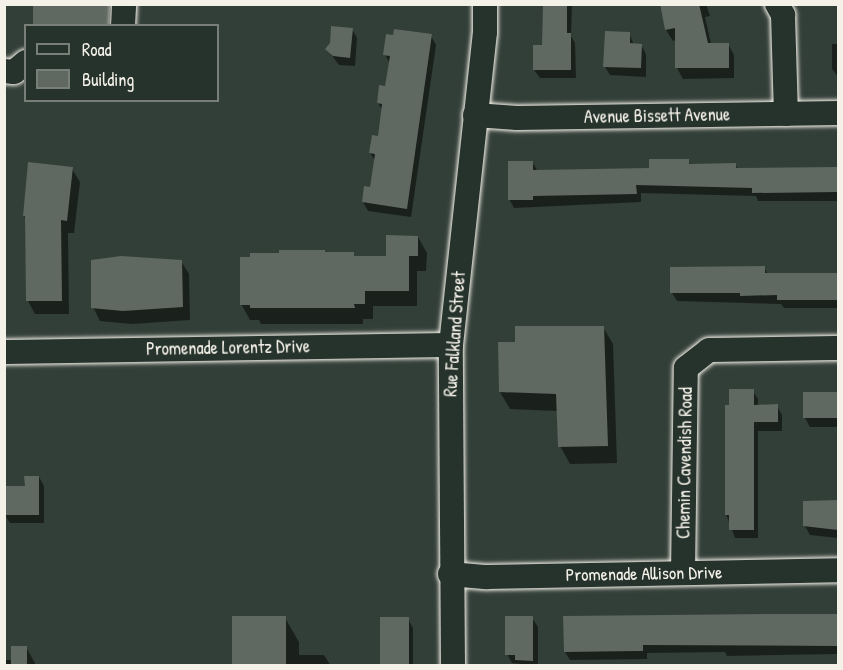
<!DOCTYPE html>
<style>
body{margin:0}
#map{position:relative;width:843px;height:670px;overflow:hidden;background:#323e38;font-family:"Patrick Hand",sans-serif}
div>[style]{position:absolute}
.shadow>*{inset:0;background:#0007;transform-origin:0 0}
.building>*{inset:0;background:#5f6861;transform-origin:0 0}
.roads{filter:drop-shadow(0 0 2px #f4f1e8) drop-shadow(0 0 2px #f4f1e8)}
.minor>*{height:24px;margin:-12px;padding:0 12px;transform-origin:12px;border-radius:12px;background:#26332d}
span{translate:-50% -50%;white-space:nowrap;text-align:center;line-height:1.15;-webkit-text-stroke:4.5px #26332d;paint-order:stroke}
.street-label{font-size:18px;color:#f4f1e8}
.frame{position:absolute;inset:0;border:6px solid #f4f1e8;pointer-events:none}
.legend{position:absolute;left:24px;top:24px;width:195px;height:78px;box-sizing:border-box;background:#26332d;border:2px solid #787f78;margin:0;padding:8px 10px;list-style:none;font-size:18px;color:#f4f1e8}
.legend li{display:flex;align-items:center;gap:12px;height:30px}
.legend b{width:30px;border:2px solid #787f78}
</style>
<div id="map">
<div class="shadow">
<div style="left:34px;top:4px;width:80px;height:22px"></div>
<div style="clip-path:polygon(544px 4px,572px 4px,571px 36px,575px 43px,576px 78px,540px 78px,534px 70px,543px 46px)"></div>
<div style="clip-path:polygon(653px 4px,706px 4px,710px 16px,705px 17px,711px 44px,728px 44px,734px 55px,734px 78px,683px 79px,677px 68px,676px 40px,673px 41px,666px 30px,660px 5px)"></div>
<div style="clip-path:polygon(352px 29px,357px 38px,355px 66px,339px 65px,327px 49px)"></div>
<div style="clip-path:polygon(629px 33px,634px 45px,641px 45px,646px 54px,646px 77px,610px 75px,605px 67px)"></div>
<div style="clip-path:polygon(431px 36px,436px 45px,411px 217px,368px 211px,363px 202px,371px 189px,376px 162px,370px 153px,379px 138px,383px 111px,378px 103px,386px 87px,390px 64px,385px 54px)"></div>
<div style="clip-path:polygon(832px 44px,838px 44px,838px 77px,832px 69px)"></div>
<div style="clip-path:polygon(688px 161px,691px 165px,735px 165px,738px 169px,838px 169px,838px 201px,758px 201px,756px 196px,641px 193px,641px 202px,514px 208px,509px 199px,533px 163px,538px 172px,651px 170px)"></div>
<div style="clip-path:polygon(72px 169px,80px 182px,74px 233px,68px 233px,69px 314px,35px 314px,28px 301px,27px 220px,24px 216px)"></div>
<div style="clip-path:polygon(418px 237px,427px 253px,426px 271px,417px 271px,417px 306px,373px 306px,373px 319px,363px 319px,363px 324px,261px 324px,259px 320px,250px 320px,241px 304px,326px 253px,353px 254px,356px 258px,388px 257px)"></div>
<div style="clip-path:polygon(181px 261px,189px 274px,190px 320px,132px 324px,100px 321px,93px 307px)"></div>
<div style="clip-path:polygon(764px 267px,768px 275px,838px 274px,838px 308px,784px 308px,781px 304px,677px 301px,672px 293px)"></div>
<div style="clip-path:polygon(603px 327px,613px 344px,617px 463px,570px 464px,560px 446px,558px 411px,510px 409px,500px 392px,517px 344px)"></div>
<div style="clip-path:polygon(753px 391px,758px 399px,758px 406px,777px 406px,782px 415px,782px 431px,758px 431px,758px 538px,735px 538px,726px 514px,730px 406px)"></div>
<div style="clip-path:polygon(804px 394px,838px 394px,838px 427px,810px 427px,805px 418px)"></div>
<div style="clip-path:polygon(39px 477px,44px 486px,44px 523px,10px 523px,5px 515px,26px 487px)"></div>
<div style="clip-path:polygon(805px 502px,838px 503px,838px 538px,810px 535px,805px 526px)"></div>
<div style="clip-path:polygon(791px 615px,838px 615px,838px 654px,727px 656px,725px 652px,647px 653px,647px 659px,570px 660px,565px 652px)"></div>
<div style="clip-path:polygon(285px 618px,299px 642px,299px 655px,324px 655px,331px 666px,6px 666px,6px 660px,12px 660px,26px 647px,36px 665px,234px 665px)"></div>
<div style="clip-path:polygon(532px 618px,538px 627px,538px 666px,512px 663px,507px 654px)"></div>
<div style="clip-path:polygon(408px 619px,413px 628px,413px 666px,382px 666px)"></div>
</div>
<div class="building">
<div style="clip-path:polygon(33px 4px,104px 4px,110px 6px,109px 23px,108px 26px,33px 26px)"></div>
<div style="clip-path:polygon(543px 4px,567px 4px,567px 33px,571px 33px,571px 70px,533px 70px,533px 45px,542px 45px)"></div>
<div style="clip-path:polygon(660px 4px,699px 4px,708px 43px,729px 43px,729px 68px,675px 68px,675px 28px,665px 30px)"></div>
<div style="clip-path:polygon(331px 26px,353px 28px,350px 58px,333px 56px,325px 49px,330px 43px)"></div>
<div style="clip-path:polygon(394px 29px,432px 34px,407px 209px,362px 202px,364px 186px,370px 187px,375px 154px,369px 153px,372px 135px,378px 136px,382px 104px,377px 103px,379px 85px,385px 86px,390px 56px,383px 55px,386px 34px,393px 35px)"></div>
<div style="clip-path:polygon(605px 31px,630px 32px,630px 43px,642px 44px,641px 68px,603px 67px)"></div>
<div style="clip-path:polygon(649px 159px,689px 159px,689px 164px,736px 163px,736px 168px,838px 167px,838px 192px,752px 193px,752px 188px,636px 185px,637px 194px,533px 196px,533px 200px,508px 200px,508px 161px,533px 161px,533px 170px,649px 168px)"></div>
<div style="clip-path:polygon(28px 162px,73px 167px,67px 221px,61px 220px,62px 301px,26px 301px,25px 216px,23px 216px)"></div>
<div style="clip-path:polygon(386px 235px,418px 236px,418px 256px,409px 256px,409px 291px,365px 291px,365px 304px,354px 304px,355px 308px,250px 308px,250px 305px,240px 305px,240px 257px,250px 257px,250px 253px,279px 253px,279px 250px,325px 250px,325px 252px,354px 252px,354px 256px,386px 256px)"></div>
<div style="clip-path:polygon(121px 256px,182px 260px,183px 307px,123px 311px,91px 308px,91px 260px)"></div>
<div style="clip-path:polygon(765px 266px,765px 273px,838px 273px,838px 300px,777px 300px,777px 295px,740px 296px,740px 293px,670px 293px,670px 267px)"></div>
<div style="clip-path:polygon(515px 326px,604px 326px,608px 446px,558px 447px,556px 394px,499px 392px,498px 342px,515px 342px)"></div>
<div style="clip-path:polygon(729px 389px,754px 389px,754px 405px,778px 404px,778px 422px,754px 422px,754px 530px,729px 530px,729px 515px,725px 515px,725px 405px,729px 405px)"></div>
<div style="left:838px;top:392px;width:26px;height:35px;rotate:90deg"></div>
<div style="clip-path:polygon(24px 476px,39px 476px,39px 515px,4px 515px,4px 486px,25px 486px)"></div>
<div style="clip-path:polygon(838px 500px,838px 530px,803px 526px,803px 501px)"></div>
<div style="clip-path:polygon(770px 614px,838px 614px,838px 646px,643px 645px,643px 651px,636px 651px,564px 652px,563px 616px)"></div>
<div style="left:232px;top:616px;width:54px;height:50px"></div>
<div style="clip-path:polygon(505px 616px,533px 616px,533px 661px,515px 660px,515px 655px,505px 655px)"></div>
<div style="left:380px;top:617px;width:29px;height:49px"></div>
<div style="left:11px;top:646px;width:16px;height:20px"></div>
</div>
<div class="roads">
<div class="minor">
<div style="left:777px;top:4px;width:13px;rotate:61deg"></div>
<div style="left:783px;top:15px;width:99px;rotate:88.3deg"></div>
<div style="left:123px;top:26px;width:22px;rotate:-87deg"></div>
<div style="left:4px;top:71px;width:10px;rotate:6deg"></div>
<div style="left:14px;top:72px;width:16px;rotate:-40deg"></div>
<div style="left:475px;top:115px;width:42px;rotate:4.1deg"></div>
<div style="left:517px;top:118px;width:321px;rotate:-0.9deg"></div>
<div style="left:4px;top:352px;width:447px;rotate:-0.9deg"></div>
<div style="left:683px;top:573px;width:205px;rotate:-89.2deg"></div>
<div style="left:686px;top:368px;width:29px;rotate:-38deg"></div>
<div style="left:709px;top:350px;width:129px;rotate:-0.9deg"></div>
<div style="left:450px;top:574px;width:37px;rotate:5deg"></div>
<div style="left:487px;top:577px;width:351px;rotate:-1.1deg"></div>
<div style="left:453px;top:666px;width:321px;rotate:-90.4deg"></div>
<div style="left:451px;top:345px;width:315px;rotate:-83.8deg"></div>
<div style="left:485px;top:32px;width:28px;rotate:-90deg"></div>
</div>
</div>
<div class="street-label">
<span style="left:657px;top:116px;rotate:-1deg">Avenue Bissett Avenue</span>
<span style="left:455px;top:334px;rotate:-86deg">Rue Falkland Street</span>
<span style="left:228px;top:348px;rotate:-1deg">Promenade Lorentz Drive</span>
<span style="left:685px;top:463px;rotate:-89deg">Chemin Cavendish Road</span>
<span style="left:644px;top:574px;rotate:-1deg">Promenade Allison Drive</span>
</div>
<div class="frame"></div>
<ul class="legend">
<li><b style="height:8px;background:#26332d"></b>Road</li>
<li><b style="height:16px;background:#5f6861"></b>Building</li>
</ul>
</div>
